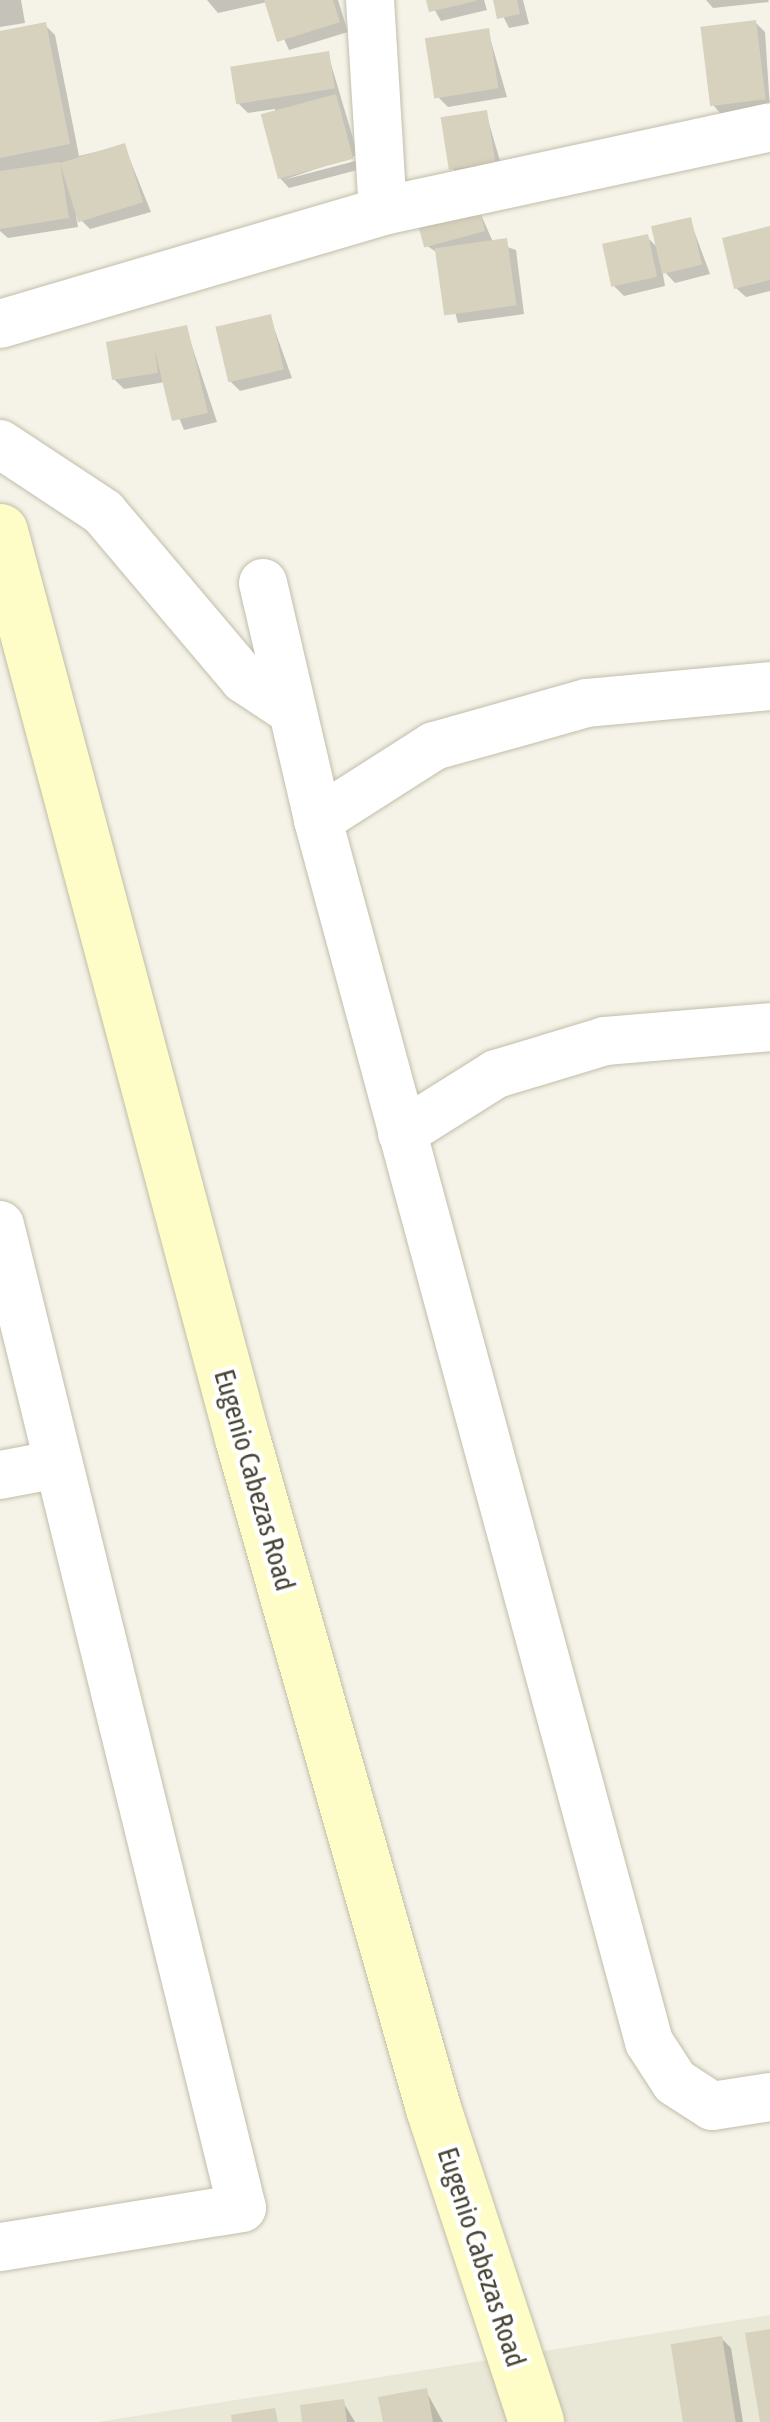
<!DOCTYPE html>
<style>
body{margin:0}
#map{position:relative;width:770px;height:2422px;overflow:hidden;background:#f5f3e8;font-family:"Asap Condensed",sans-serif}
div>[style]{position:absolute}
.residential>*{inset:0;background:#e9e7d6}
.shadow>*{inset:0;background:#0003}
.building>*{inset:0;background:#d7d2bd;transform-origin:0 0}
.roads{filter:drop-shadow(0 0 2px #c1beaa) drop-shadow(0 0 2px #c1beaa)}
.street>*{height:48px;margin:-24px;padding:0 24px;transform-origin:24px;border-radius:24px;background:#fff}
.secondary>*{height:55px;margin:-27.5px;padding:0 27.5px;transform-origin:27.5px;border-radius:27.5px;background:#fffdc7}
span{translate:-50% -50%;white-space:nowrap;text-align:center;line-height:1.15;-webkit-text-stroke:9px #fff;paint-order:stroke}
.street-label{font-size:28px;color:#484536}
</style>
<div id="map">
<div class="residential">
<div style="clip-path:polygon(770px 2315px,770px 2422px,98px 2422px,431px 2369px)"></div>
</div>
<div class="shadow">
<div style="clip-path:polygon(0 0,21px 0,25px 23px,0 27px)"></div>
<div style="clip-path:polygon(207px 0,338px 0,348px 32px,289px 50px,267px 2px,218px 13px)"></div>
<div style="clip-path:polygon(429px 0,484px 0,487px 10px,441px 21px)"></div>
<div style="clip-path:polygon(495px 0,523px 0,529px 24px,509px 28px)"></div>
<div style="clip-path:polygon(706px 0,768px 0,769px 2px,713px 8px)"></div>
<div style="clip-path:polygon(755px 22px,765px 32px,770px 109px,722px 115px,713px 105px)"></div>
<div style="clip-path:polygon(45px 25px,55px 35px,79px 156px,124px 145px,151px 212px,90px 229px,76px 215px,78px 227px,8px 238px,0 231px,0 34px)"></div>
<div style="clip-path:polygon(488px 31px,507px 97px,448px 107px,438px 97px)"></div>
<div style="clip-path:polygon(328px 54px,358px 155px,283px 180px,359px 160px,361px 169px,289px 188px,280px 178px,275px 109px,248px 113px,238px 103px)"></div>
<div style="clip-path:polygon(486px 113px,503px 171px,461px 177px,451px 167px)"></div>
<div style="clip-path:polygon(478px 208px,493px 242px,516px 250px,524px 314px,458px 323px,439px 254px,426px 245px)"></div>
<div style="clip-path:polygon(690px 220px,710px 274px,675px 283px,662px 269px,665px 286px,624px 296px,614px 286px,647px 237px,660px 250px)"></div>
<div style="clip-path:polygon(770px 228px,770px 291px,746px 297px,736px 288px)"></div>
<div style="clip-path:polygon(270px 317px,292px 378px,240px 391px,230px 381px)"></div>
<div style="clip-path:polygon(186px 328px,217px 422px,184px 430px,165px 382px,124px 389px,114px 379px,108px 344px)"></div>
<div style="clip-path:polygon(721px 2338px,731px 2348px,743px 2422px,686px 2422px)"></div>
<div style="clip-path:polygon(426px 2391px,443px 2422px,385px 2422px)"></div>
<div style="clip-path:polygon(343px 2402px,355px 2422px,305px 2422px)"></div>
</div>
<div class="building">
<div style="clip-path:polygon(264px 0,333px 0,340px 22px,277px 42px)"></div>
<div style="clip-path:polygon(426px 0,476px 0,476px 1px,429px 12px)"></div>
<div style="clip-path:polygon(493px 0,517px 0,520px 14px,497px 19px)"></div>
<div style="left:756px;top:20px;width:80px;height:56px;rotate:83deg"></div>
<div style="clip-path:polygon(46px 22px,70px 144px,0 158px,0 31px)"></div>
<div style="left:489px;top:28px;width:61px;height:65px;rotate:81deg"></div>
<div style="left:329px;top:51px;width:38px;height:100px;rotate:81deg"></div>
<div style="left:336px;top:94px;width:67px;height:78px;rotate:75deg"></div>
<div style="left:487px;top:110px;width:53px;height:47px;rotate:81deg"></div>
<div style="left:125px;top:143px;width:62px;height:68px;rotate:73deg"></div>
<div style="clip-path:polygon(60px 162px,69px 218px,0 229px,0 171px)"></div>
<div style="left:478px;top:205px;width:27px;height:63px;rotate:75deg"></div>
<div style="left:691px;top:217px;width:49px;height:41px;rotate:77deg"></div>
<div style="clip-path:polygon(770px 226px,770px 280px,734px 289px,722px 238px)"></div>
<div style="left:648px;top:234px;width:44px;height:47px;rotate:78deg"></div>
<div style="left:507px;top:238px;width:68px;height:73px;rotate:82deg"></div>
<div style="left:271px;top:314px;width:57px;height:57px;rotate:77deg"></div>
<div style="clip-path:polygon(187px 325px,208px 413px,172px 421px,154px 347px,158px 373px,112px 380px,106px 342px)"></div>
<div style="clip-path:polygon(770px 2329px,770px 2422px,760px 2422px,745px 2333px)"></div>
<div style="left:722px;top:2336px;width:87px;height:52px;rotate:81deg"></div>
<div style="clip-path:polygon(427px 2388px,433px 2422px,383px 2422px,378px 2397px)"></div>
<div style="clip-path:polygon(344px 2399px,347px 2422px,302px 2422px,300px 2405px)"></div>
<div style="clip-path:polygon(275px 2408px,278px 2422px,232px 2422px,231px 2415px)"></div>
</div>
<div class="roads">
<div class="street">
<div style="left:370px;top:0;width:211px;rotate:86.5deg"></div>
<div style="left:0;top:324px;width:399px;rotate:-16.4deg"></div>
<div style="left:383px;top:211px;width:396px;rotate:-12.2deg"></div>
<div style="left:0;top:444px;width:123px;rotate:33.4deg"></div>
<div style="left:103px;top:512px;width:219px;rotate:49.8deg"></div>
<div style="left:244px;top:679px;width:53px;rotate:33.4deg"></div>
<div style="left:263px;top:583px;width:243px;rotate:76.9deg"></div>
<div style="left:318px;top:820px;width:1266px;rotate:74.84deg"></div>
<div style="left:649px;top:2042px;width:48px;rotate:57deg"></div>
<div style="left:675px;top:2082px;width:44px;rotate:33deg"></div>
<div style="left:712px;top:2106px;width:59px;rotate:-8.8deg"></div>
<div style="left:318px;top:820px;width:138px;rotate:-32.5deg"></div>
<div style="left:434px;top:746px;width:159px;rotate:-15.7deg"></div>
<div style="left:587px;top:703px;width:184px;rotate:-5.3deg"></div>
<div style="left:402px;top:1133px;width:111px;rotate:-32.1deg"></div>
<div style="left:496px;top:1074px;width:114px;rotate:-16.8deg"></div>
<div style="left:605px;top:1041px;width:166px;rotate:-4.8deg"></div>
<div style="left:0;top:1225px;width:1012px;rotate:76.17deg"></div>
<div style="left:242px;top:2208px;width:245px;rotate:170.8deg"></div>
<div style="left:0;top:1475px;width:54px;rotate:-10.7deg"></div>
</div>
<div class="secondary">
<div style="left:0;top:531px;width:939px;rotate:75.06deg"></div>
<div style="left:242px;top:1438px;width:697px;rotate:74.09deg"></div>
<div style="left:433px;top:2108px;width:330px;rotate:71.8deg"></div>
</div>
</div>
<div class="street-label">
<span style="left:255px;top:1480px;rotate:74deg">Eugenio Cabezas Road</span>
<span style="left:482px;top:2257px;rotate:72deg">Eugenio Cabezas Road</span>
</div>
</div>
